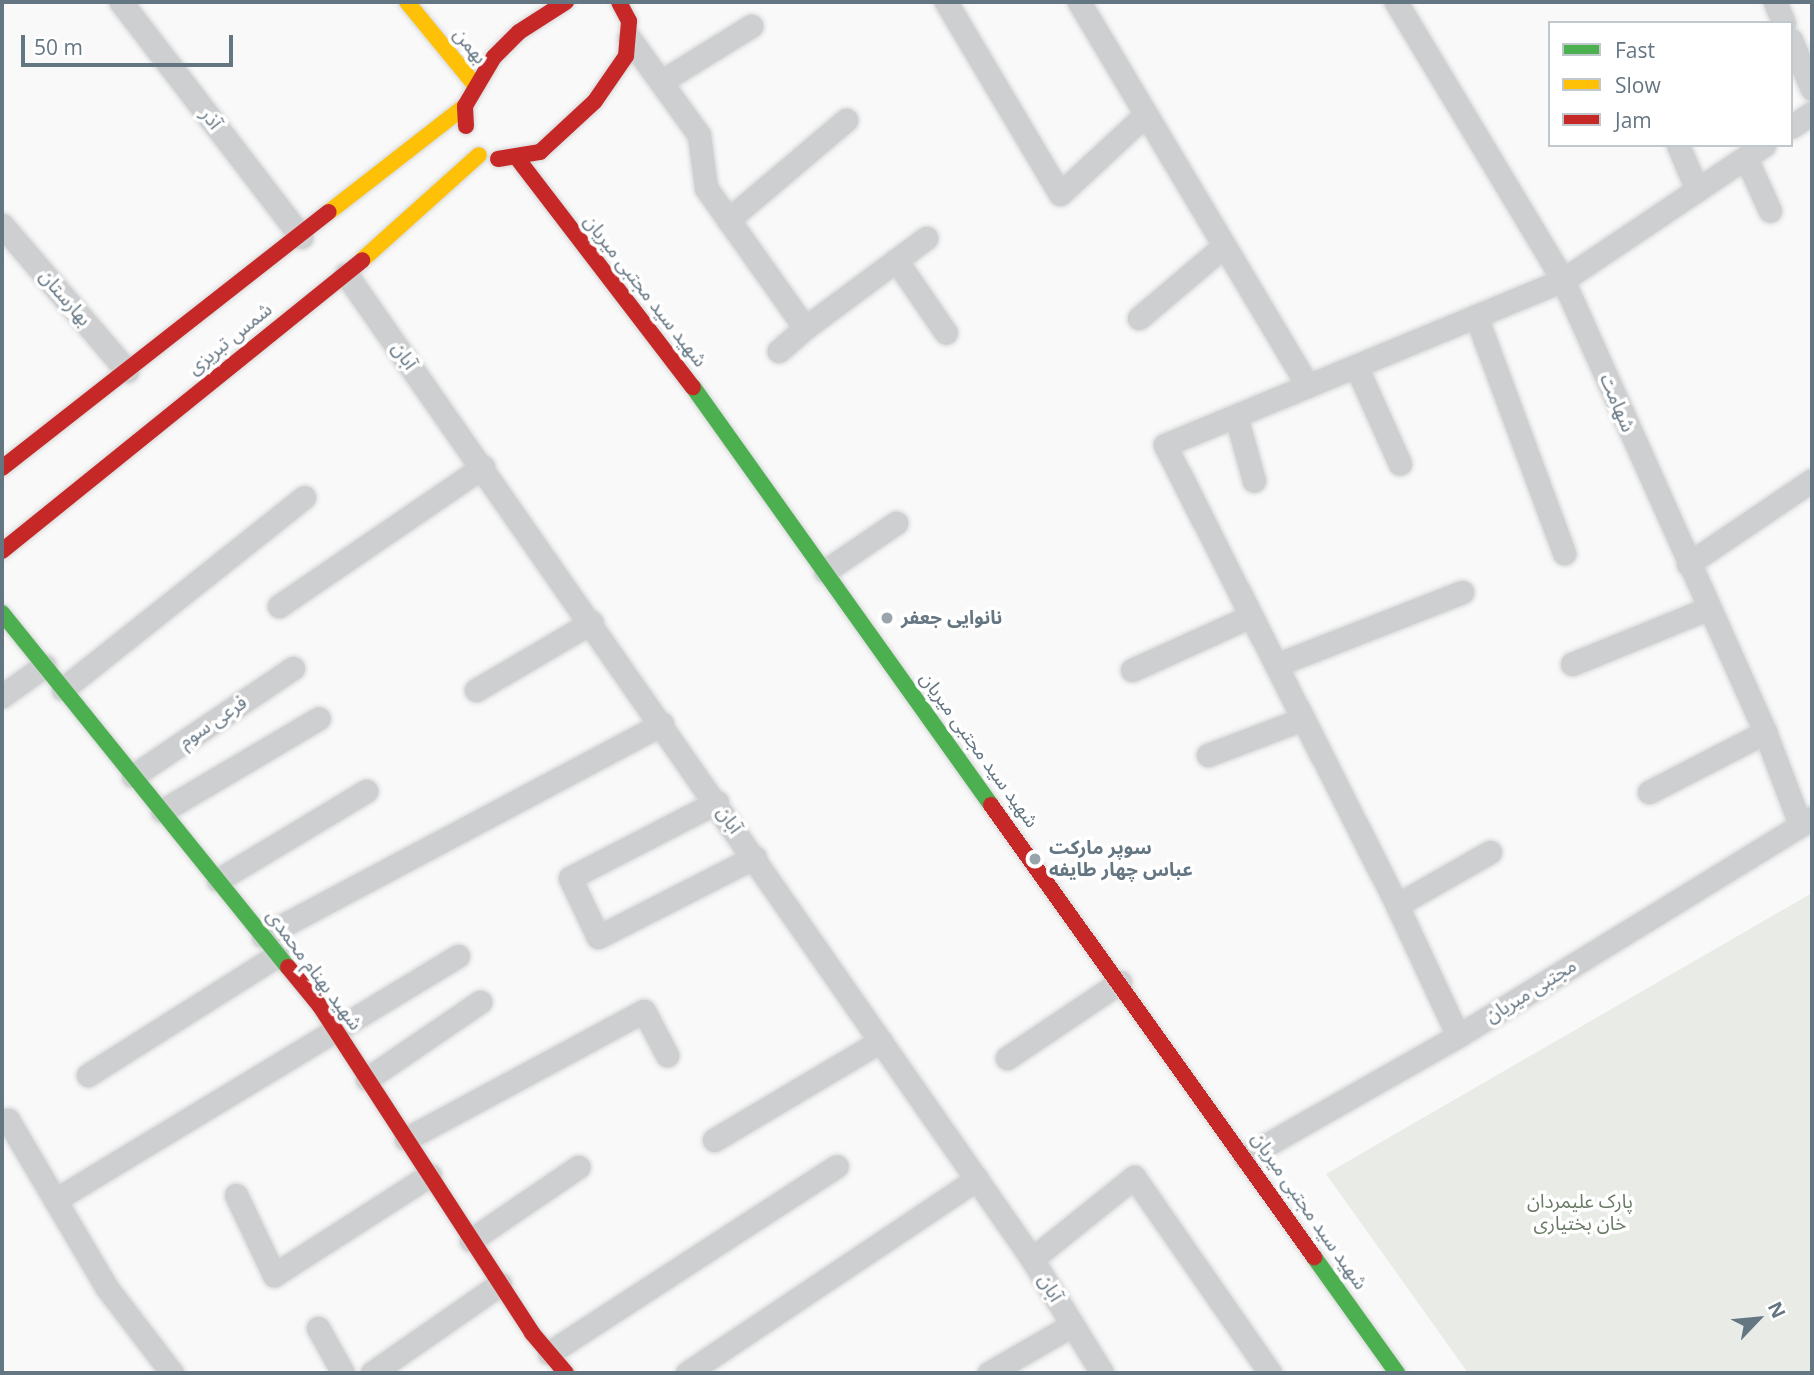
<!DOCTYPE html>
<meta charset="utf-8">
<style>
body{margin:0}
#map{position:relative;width:1814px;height:1375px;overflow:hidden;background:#f9f9f9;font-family:"Open Sans","Noto Sans Arabic",sans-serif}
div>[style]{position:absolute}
.green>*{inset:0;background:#e8ebe6}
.roads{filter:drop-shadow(0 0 2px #d5d6d7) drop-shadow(0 0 2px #d5d6d7)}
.street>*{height:23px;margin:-11.5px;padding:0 11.5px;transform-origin:11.5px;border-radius:11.5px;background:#cecfd0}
.fast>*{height:16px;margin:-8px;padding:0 8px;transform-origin:8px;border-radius:8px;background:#4caf50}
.slow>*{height:16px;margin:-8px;padding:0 8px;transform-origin:8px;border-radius:8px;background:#ffc107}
.jam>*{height:16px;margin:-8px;padding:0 8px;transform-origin:8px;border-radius:8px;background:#c62828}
.dots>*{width:19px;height:19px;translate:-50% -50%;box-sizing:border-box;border:4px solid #fff;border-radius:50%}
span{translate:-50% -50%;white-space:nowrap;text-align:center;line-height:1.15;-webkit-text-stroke:7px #fff;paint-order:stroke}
.street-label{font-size:19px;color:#657683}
.poi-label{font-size:19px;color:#657683;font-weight:700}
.left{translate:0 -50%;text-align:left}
.park-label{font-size:19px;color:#687a64}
.frame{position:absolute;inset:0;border:4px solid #657683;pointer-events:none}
.legend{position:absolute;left:1548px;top:21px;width:245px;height:126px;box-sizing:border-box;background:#fff;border:2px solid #c1c8cd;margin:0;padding:9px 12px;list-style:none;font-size:21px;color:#657683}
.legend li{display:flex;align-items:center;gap:14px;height:35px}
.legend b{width:35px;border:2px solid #c1c8cd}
.north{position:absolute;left:1723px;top:1284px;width:70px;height:70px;-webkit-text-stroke:5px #fff;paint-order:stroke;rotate:64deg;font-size:19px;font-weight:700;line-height:28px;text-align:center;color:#657683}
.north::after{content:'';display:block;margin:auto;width:24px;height:32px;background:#657683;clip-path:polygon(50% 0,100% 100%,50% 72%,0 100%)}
.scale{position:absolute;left:21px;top:35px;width:212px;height:32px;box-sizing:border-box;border:4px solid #657683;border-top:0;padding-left:9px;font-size:21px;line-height:24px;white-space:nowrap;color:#657683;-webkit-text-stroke:5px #fff;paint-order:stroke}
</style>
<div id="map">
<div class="green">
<div style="clip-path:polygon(1812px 893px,1812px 1373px,1468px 1373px,1326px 1174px)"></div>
</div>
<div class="roads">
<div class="street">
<div style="left:121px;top:2px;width:296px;rotate:52.5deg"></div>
<div style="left:946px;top:2px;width:223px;rotate:59.3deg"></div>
<div style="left:1060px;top:194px;width:117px;rotate:-42.9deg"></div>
<div style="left:1079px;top:2px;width:447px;rotate:59.2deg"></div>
<div style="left:1396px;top:2px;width:324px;rotate:59deg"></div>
<div style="left:1563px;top:280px;width:495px;rotate:65.9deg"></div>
<div style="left:1765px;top:732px;width:98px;rotate:69.2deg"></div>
<div style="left:1775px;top:2px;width:23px;rotate:67deg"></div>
<div style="left:629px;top:38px;width:120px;rotate:54.2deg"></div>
<div style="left:699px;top:135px;width:53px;rotate:82.5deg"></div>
<div style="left:706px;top:188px;width:171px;rotate:54.7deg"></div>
<div style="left:805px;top:328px;width:35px;rotate:139deg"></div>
<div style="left:1791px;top:40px;width:53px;rotate:66.8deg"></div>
<div style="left:662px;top:81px;width:105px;rotate:-31.7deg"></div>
<div style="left:1791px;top:127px;width:25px;rotate:-34deg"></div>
<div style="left:1678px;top:145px;width:49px;rotate:67.1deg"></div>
<div style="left:1746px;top:158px;width:58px;rotate:65.6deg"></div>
<div style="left:728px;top:220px;width:155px;rotate:-40.3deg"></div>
<div style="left:2px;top:225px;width:192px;rotate:49.4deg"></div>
<div style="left:896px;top:260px;width:88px;rotate:55.6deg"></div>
<div style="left:346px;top:274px;width:1200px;rotate:55.14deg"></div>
<div style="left:1032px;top:1259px;width:134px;rotate:58.4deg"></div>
<div style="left:1476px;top:316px;width:253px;rotate:69.6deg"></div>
<div style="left:1139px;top:318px;width:111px;rotate:-40.3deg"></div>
<div style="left:805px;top:328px;width:151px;rotate:-36.6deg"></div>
<div style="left:1356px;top:366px;width:107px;rotate:65.8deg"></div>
<div style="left:1236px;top:416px;width:67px;rotate:74.5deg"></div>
<div style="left:1688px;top:564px;width:150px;rotate:-34.1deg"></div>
<div style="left:825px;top:571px;width:86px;rotate:-34.1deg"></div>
<div style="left:279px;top:606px;width:247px;rotate:-34.3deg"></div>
<div style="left:1572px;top:664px;width:148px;rotate:-22.2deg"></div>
<div style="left:1276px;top:665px;width:200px;rotate:-21.4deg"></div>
<div style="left:1132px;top:670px;width:131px;rotate:-24.4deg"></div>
<div style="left:63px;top:689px;width:308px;rotate:-38.5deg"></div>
<div style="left:476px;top:690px;width:134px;rotate:-30.4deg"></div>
<div style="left:2px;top:696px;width:52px;rotate:-35.5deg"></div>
<div style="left:1208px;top:755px;width:102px;rotate:-20.8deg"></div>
<div style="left:133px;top:776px;width:193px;rotate:-34deg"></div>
<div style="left:1649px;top:792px;width:131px;rotate:-27.3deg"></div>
<div style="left:717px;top:802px;width:165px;rotate:152.7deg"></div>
<div style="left:570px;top:878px;width:65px;rotate:64.6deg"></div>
<div style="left:598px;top:937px;width:176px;rotate:-27deg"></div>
<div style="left:162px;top:811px;width:182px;rotate:-30.6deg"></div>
<div style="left:218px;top:880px;width:173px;rotate:-31deg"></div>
<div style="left:1397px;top:905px;width:107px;rotate:-29.7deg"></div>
<div style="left:263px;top:936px;width:452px;rotate:-28deg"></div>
<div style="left:1458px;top:1036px;width:145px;rotate:-115deg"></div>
<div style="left:1397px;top:905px;width:515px;rotate:-116.76deg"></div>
<div style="left:1165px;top:445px;width:431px;rotate:-22.5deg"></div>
<div style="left:1563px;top:280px;width:242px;rotate:-33.9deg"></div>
<div style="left:1007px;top:1058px;width:136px;rotate:-33.9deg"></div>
<div style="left:88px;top:1075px;width:225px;rotate:-32.3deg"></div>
<div style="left:367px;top:1079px;width:137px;rotate:-34.3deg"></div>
<div style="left:2px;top:1123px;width:7px;rotate:-27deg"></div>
<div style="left:8px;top:1120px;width:195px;rotate:59.5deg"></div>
<div style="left:107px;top:1288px;width:107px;rotate:52.6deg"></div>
<div style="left:406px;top:1139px;width:270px;rotate:-28.3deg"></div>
<div style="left:644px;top:1011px;width:50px;rotate:62.4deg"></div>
<div style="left:714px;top:1140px;width:194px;rotate:-30.7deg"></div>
<div style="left:1245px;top:1157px;width:245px;rotate:-29.6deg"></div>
<div style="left:1458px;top:1036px;width:416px;rotate:-31.6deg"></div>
<div style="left:236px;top:1195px;width:89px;rotate:64.6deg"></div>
<div style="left:274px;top:1275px;width:185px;rotate:-32.7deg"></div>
<div style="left:55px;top:1200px;width:471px;rotate:-31.2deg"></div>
<div style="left:471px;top:1240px;width:130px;rotate:-34.3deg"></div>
<div style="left:1032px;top:1259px;width:131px;rotate:-38.8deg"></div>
<div style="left:1134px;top:1177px;width:239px;rotate:55.2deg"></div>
<div style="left:318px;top:1328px;width:51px;rotate:60.9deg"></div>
<div style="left:549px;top:1353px;width:343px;rotate:-33deg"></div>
<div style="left:372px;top:1373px;width:156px;rotate:-34.8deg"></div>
<div style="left:687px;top:1373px;width:349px;rotate:-33.8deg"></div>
<div style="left:989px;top:1373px;width:96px;rotate:-30deg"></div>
</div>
<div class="fast">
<div style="left:693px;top:387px;width:513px;rotate:54.51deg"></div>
<div style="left:2px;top:613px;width:455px;rotate:51.1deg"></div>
<div style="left:1314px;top:1257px;width:143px;rotate:54.4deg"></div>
</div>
<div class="slow">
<div style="left:407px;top:2px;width:107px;rotate:50.7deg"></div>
<div style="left:329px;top:212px;width:172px;rotate:-37.9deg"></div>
<div style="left:362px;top:260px;width:157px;rotate:-41.9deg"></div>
</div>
<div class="jam">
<div style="left:466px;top:126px;width:20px;rotate:-93deg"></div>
<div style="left:465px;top:106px;width:57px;rotate:-59.4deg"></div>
<div style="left:494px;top:57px;width:35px;rotate:-45deg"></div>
<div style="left:519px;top:32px;width:56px;rotate:-32.6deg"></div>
<div style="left:517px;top:158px;width:289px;rotate:52.5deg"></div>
<div style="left:498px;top:159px;width:43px;rotate:-9.5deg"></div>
<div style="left:540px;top:152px;width:75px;rotate:-42.8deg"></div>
<div style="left:595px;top:101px;width:55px;rotate:-55.4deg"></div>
<div style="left:626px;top:56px;width:35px;rotate:-85deg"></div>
<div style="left:629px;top:21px;width:21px;rotate:-118deg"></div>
<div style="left:2px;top:468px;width:415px;rotate:-38.1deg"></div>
<div style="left:2px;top:551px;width:463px;rotate:-38.9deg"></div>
<div style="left:991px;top:805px;width:556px;rotate:54.45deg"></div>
<div style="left:288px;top:967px;width:50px;rotate:50.6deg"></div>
<div style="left:320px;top:1006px;width:390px;rotate:57deg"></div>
<div style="left:532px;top:1333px;width:52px;rotate:49.6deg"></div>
</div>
</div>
<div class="dots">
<div style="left:887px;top:618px;background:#99a4ac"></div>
<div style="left:1035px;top:859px;background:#99a4ac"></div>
</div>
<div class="street-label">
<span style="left:470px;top:46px;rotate:51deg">بهمن</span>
<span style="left:211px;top:119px;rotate:53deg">آذر</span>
<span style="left:645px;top:291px;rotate:52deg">شهید سید مجتبی میریان</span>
<span style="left:65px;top:298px;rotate:49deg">بهارستان</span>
<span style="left:230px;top:339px;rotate:-39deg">شمس تبریزی</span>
<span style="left:404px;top:356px;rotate:55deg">آبان</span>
<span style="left:1617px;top:403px;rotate:67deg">شهامت</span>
<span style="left:213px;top:722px;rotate:-34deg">فرعی سوم</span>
<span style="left:979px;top:750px;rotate:54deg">شهید سید مجتبی میریان</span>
<span style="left:729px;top:820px;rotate:55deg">آبان</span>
<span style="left:314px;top:970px;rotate:53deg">شهید بهنام محمدی</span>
<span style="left:1531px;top:991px;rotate:-32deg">مجتبی میریان</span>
<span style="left:1309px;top:1211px;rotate:55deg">شهید سید مجتبی میریان</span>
<span style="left:1050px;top:1288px;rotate:59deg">آبان</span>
</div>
<div class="poi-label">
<span class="left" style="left:901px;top:618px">نانوایی جعفر</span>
<span class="left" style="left:1049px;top:859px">سوپر مارکت<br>عباس چهار طایفه</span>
</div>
<div class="park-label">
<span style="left:1580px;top:1213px">پارک علیمردان<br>خان بختیاری</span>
</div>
<div class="frame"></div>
<ul class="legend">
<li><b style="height:9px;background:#4caf50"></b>Fast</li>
<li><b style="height:9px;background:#ffc107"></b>Slow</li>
<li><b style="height:9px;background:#c62828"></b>Jam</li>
</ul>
<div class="north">N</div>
<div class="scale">50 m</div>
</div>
